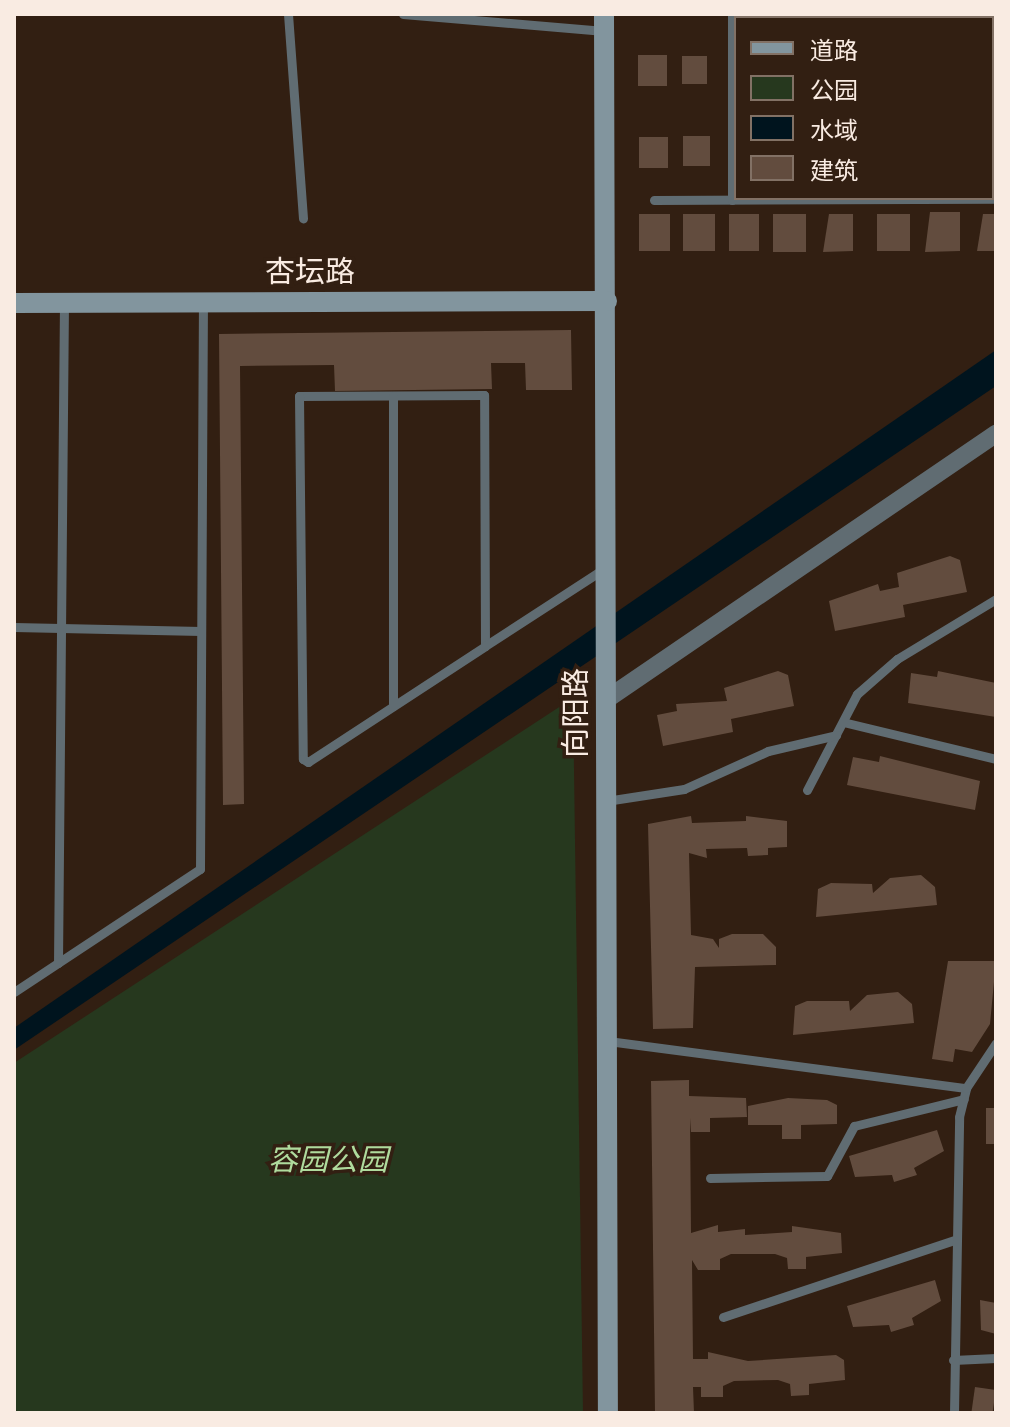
<!DOCTYPE html>
<meta charset="utf-8">
<style>
body{margin:0}
#map{position:relative;width:1010px;height:1427px;overflow:hidden;background:#321f12;font-family:"Zilla Slab","Noto Sans SC",serif}
div>[style]{position:absolute}
.green>*{inset:0;background:#26381e}
.water>*{inset:0;background:#00141e}
.building>*{inset:0;background:#624c3e;transform-origin:0 0}
.lane>*{height:9px;margin:-4.5px;padding:0 4.5px;transform-origin:4.5px;border-radius:4.5px;background:#606c72}
.street>*{height:18px;margin:-9px;padding:0 9px;transform-origin:9px;border-radius:9px;background:#606c72}
.secondary>*{height:20px;margin:-10px;padding:0 10px;transform-origin:10px;border-radius:10px;background:#82959e}
span{translate:-50% -50%;white-space:nowrap;text-align:center;line-height:1.15;-webkit-text-stroke:7px #321f12;paint-order:stroke}
.street-label{font-size:30px;color:#f9ebe2}
.park-label{font-size:30px;color:#afdb9d;font-style:italic}
.frame{position:absolute;inset:0;border:16px solid #f9ebe2;pointer-events:none}
.legend{position:absolute;left:734px;top:16px;width:260px;height:184px;box-sizing:border-box;background:#321f12;border:2px solid #827165;margin:0;padding:10px 14px;list-style:none;font-size:24px;color:#f9ebe2}
.legend li{display:flex;align-items:center;gap:16px;height:40px}
.legend b{width:40px;border:2px solid #827165}
</style>
<div id="map">
<div class="green">
<div style="clip-path:polygon(573px 698px,583px 1413px,14px 1413px,14px 1063px)"></div>
</div>
<div class="water">
<div style="clip-path:polygon(996px 350px,996px 386px,14px 1050px,14px 1028px)"></div>
</div>
<div class="building">
<div style="left:638px;top:55px;width:29px;height:31px"></div>
<div style="left:992px;top:55px;width:4px;height:30px"></div>
<div style="left:682px;top:56px;width:25px;height:28px"></div>
<div style="left:992px;top:130px;width:4px;height:38px"></div>
<div style="left:683px;top:136px;width:27px;height:30px"></div>
<div style="left:639px;top:137px;width:29px;height:31px"></div>
<div style="clip-path:polygon(930px 212px,960px 212px,960px 251px,925px 252px)"></div>
<div style="left:639px;top:214px;width:31px;height:37px"></div>
<div style="left:683px;top:214px;width:32px;height:37px"></div>
<div style="left:729px;top:214px;width:30px;height:37px"></div>
<div style="left:773px;top:214px;width:33px;height:38px"></div>
<div style="clip-path:polygon(829px 214px,853px 214px,853px 251px,823px 252px)"></div>
<div style="left:877px;top:214px;width:33px;height:37px"></div>
<div style="clip-path:polygon(983px 214px,996px 214px,996px 251px,977px 251px)"></div>
<div style="clip-path:polygon(571px 330px,572px 390px,526px 390px,525px 363px,491px 363px,492px 389px,335px 391px,334px 365px,240px 366px,244px 804px,223px 805px,219px 334px)"></div>
<div style="clip-path:polygon(950px 556px,960px 560px,967px 592px,903px 605px,905px 617px,835px 631px,829px 601px,878px 584px,880px 591px,899px 587px,897px 573px)"></div>
<div style="clip-path:polygon(778px 671px,788px 675px,794px 706px,731px 719px,733px 732px,663px 746px,657px 715px,677px 711px,676px 704px,727px 701px,724px 688px)"></div>
<div style="clip-path:polygon(938px 671px,996px 683px,996px 717px,908px 703px,911px 673px,937px 677px)"></div>
<div style="clip-path:polygon(880px 756px,980px 781px,975px 810px,847px 785px,853px 757px,879px 762px)"></div>
<div style="clip-path:polygon(691px 816px,692px 823px,746px 821px,746px 816px,787px 821px,787px 847px,768px 848px,768px 855px,748px 856px,747px 848px,706px 849px,707px 858px,689px 853px,691px 935px,713px 939px,719px 948px,719px 939px,732px 934px,763px 934px,776px 947px,776px 965px,695px 967px,693px 1028px,653px 1029px,648px 824px)"></div>
<div style="clip-path:polygon(921px 875px,935px 887px,937px 905px,816px 917px,818px 889px,831px 883px,872px 884px,873px 893px,890px 878px)"></div>
<div style="clip-path:polygon(948px 961px,996px 961px,990px 1024px,972px 1052px,955px 1049px,953px 1062px,932px 1059px)"></div>
<div style="clip-path:polygon(898px 992px,912px 1004px,914px 1023px,793px 1035px,795px 1006px,807px 1001px,849px 1001px,850px 1011px,867px 995px)"></div>
<div style="clip-path:polygon(689px 1080px,689px 1096px,746px 1098px,747px 1117px,710px 1118px,710px 1132px,691px 1132px,690px 1118px,691px 1233px,718px 1225px,718px 1232px,745px 1229px,745px 1235px,792px 1232px,792px 1226px,841px 1233px,842px 1253px,806px 1257px,806px 1269px,788px 1269px,787px 1258px,775px 1254px,731px 1254px,720px 1259px,720px 1270px,698px 1270px,692px 1260px,693px 1359px,708px 1359px,708px 1352px,748px 1361px,836px 1355px,844px 1360px,845px 1380px,809px 1384px,809px 1395px,791px 1396px,790px 1384px,778px 1380px,734px 1381px,723px 1386px,723px 1397px,701px 1397px,701px 1387px,693px 1387px,694px 1413px,655px 1413px,651px 1081px)"></div>
<div style="clip-path:polygon(788px 1098px,827px 1100px,837px 1105px,837px 1124px,801px 1125px,801px 1139px,782px 1139px,782px 1125px,748px 1125px,748px 1106px)"></div>
<div style="left:986px;top:1108px;width:10px;height:36px"></div>
<div style="clip-path:polygon(937px 1130px,944px 1151px,914px 1168px,917px 1175px,894px 1182px,892px 1175px,855px 1177px,849px 1156px)"></div>
<div style="clip-path:polygon(935px 1280px,941px 1301px,912px 1318px,914px 1325px,891px 1332px,889px 1325px,853px 1327px,847px 1306px)"></div>
<div style="clip-path:polygon(980px 1300px,996px 1303px,996px 1334px,981px 1330px)"></div>
<div style="left:975px;top:1387px;width:21px;height:26px;rotate:8deg"></div>
</div>
<div class="lane">
<div style="left:288px;top:14px;width:205px;rotate:85.8deg"></div>
<div style="left:403px;top:14px;width:202px;rotate:4.8deg"></div>
<div style="left:654px;top:200px;width:342px;rotate:-0.2deg"></div>
<div style="left:732px;top:200px;width:186px;rotate:-90deg"></div>
<div style="left:14px;top:627px;width:187px;rotate:1.2deg"></div>
<div style="left:485px;top:646px;width:251px;rotate:-90.2deg"></div>
<div style="left:484px;top:395px;width:185px;rotate:179.7deg"></div>
<div style="left:299px;top:396px;width:363px;rotate:89.4deg"></div>
<div style="left:303px;top:759px;width:6px;rotate:31deg"></div>
<div style="left:308px;top:762px;width:212px;rotate:-33.2deg"></div>
<div style="left:485px;top:646px;width:143px;rotate:-33deg"></div>
<div style="left:393px;top:706px;width:310px;rotate:-90deg"></div>
<div style="left:843px;top:722px;width:157px;rotate:13.6deg"></div>
<div style="left:807px;top:790px;width:108px;rotate:-62.5deg"></div>
<div style="left:857px;top:694px;width:53px;rotate:-41.2deg"></div>
<div style="left:897px;top:659px;width:116px;rotate:-31.2deg"></div>
<div style="left:606px;top:801px;width:79px;rotate:-8.7deg"></div>
<div style="left:684px;top:789px;width:92px;rotate:-24.3deg"></div>
<div style="left:768px;top:751px;width:70px;rotate:-13.2deg"></div>
<div style="left:58px;top:963px;width:660px;rotate:-89.48deg"></div>
<div style="left:14px;top:992px;width:223px;rotate:-33.5deg"></div>
<div style="left:200px;top:869px;width:566px;rotate:-89.7deg"></div>
<div style="left:608px;top:1041px;width:361px;rotate:7.5deg"></div>
<div style="left:710px;top:1178px;width:117px;rotate:-1deg"></div>
<div style="left:827px;top:1176px;width:57px;rotate:-61.6deg"></div>
<div style="left:854px;top:1126px;width:113px;rotate:-13.8deg"></div>
<div style="left:723px;top:1317px;width:243px;rotate:-18.4deg"></div>
<div style="left:953px;top:1360px;width:43px;rotate:-2.7deg"></div>
<div style="left:954px;top:1413px;width:296px;rotate:-89deg"></div>
<div style="left:959px;top:1117px;width:30px;rotate:-76deg"></div>
<div style="left:966px;top:1088px;width:54px;rotate:-56.3deg"></div>
</div>
<div class="street">
<div style="left:607px;top:699px;width:471px;rotate:-34.3deg"></div>
</div>
<div class="secondary">
<div style="left:604px;top:14px;width:1399px;rotate:89.84deg"></div>
<div style="left:14px;top:303px;width:593px;rotate:-0.19deg"></div>
</div>
<div class="street-label">
<span style="left:310px;top:272px">杏坛路</span>
<span style="left:576px;top:713px;rotate:-90deg">向阳路</span>
</div>
<div class="park-label">
<span style="left:328px;top:1160px">容园公园</span>
</div>
<div class="frame"></div>
<ul class="legend">
<li><b style="height:10px;background:#82959e"></b>道路</li>
<li><b style="height:22px;background:#26381e"></b>公园</li>
<li><b style="height:22px;background:#00141e"></b>水域</li>
<li><b style="height:22px;background:#624c3e"></b>建筑</li>
</ul>
</div>
